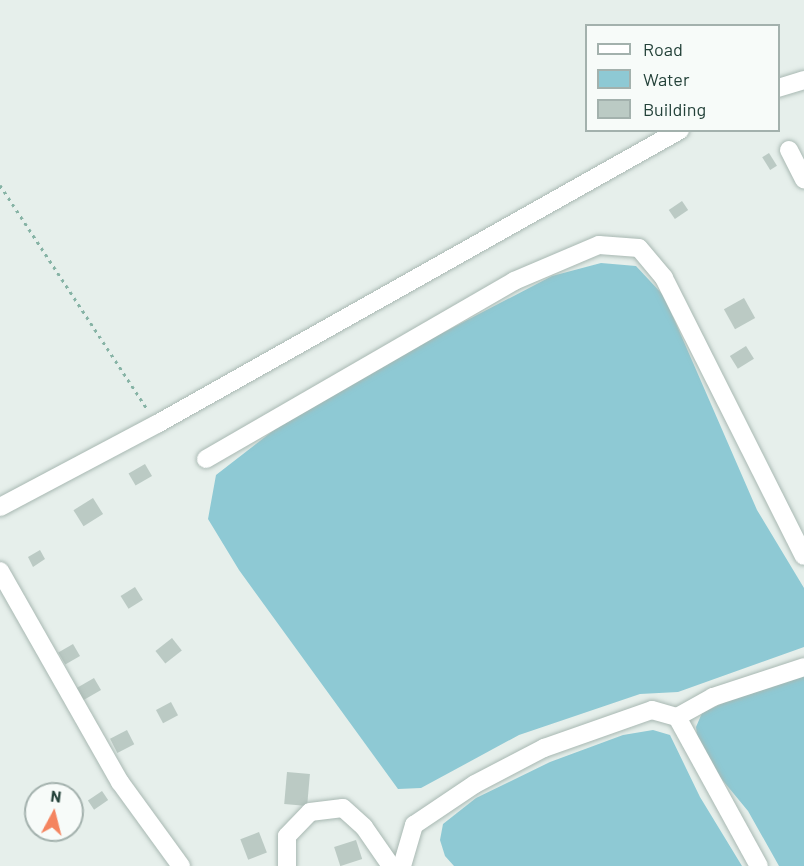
<!DOCTYPE html>
<style>
body{margin:0}
#map{position:relative;width:804px;height:866px;overflow:hidden;background:#e6efeb;font-family:Barlow,sans-serif}
div>[style]{position:absolute}
.water>*{inset:0;background:#8ec9d4}
.building>*{inset:0;background:#bbcac4;transform-origin:0 0}
.path>*{height:3px;margin-top:-1.5px;transform-origin:0;background:repeating-linear-gradient(90deg,#86b3a5 0 3px,transparent 0 7.5px)}
.roads{filter:drop-shadow(0 0 2px #a8b8b2) drop-shadow(0 0 2px #a8b8b2)}
.minor>*{height:18px;margin:-9px;padding:0 9px;transform-origin:9px;border-radius:9px;background:#fff}
span{translate:-50% -50%;white-space:nowrap;text-align:center;line-height:1.15;-webkit-text-stroke:4.5px #f7fbf9;paint-order:stroke}
.legend{position:absolute;left:585px;top:24px;width:195px;height:108px;box-sizing:border-box;background:#f7fbf9;border:2px solid #a3b1ad;margin:0;padding:8px 10px;list-style:none;font-size:18px;color:#24423a}
.legend li{display:flex;align-items:center;gap:12px;height:30px}
.legend b{width:30px;border:2px solid #a3b1ad}
.north{position:absolute;left:24px;top:782px;width:60px;height:60px;box-sizing:border-box;background:#f7fbf9;border:2px solid #a3b1ad;border-radius:50%;rotate:7deg;font-size:16px;font-weight:700;line-height:24px;text-align:center;color:#24423a}
.north::after{content:'';display:block;margin:auto;width:21px;height:27px;background:#f4845f;clip-path:polygon(50% 0,100% 100%,50% 72%,0 100%)}
</style>
<div id="map">
<div class="water">
<div style="clip-path:polygon(601px 263px,636px 266px,664px 296px,757px 510px,804px 588px,804px 647px,678px 692px,640px 694px,519px 735px,421px 788px,398px 789px,239px 570px,208px 519px,216px 475px,291px 417px,429px 340px,552px 276px)"></div>
<div style="clip-path:polygon(804px 676px,804px 866px,779px 866px,748px 811px,710px 765px,698px 744px,696px 727px,702px 713px,744px 693px)"></div>
<div style="clip-path:polygon(653px 730px,670px 735px,700px 797px,742px 866px,454px 866px,445px 856px,440px 840px,443px 824px,476px 798px,550px 762px,623px 735px)"></div>
</div>
<div class="building">
<div style="left:769px;top:153px;width:15px;height:8px;rotate:58deg"></div>
<div style="left:682px;top:201px;width:11px;height:16px;rotate:56deg"></div>
<div style="left:744px;top:298px;width:23px;height:23px;rotate:61deg"></div>
<div style="left:746px;top:346px;width:15px;height:19px;rotate:58deg"></div>
<div style="left:145px;top:464px;width:14px;height:19px;rotate:60deg"></div>
<div style="left:93px;top:498px;width:19px;height:23px;rotate:58deg"></div>
<div style="clip-path:polygon(40px 550px,45px 559px,33px 567px,28px 557px)"></div>
<div style="left:135px;top:587px;width:15px;height:17px;rotate:58deg"></div>
<div style="left:172px;top:638px;width:16px;height:21px;rotate:52deg"></div>
<div style="left:73px;top:644px;width:14px;height:17px;rotate:60deg"></div>
<div style="left:94px;top:678px;width:14px;height:22px;rotate:60deg"></div>
<div style="left:171px;top:702px;width:15px;height:17px;rotate:62deg"></div>
<div style="left:127px;top:730px;width:16px;height:19px;rotate:63deg"></div>
<div style="left:287px;top:772px;width:23px;height:32px;rotate:5deg"></div>
<div style="left:102px;top:791px;width:11px;height:17px;rotate:56deg"></div>
<div style="left:259px;top:832px;width:22px;height:20px;rotate:69deg"></div>
<div style="left:356px;top:840px;width:20px;height:23px;rotate:72deg"></div>
</div>
<div class="path">
<div style="left:0;top:185px;width:268px;rotate:56.7deg"></div>
</div>
<div class="roads">
<div class="minor">
<div style="left:778px;top:88px;width:27px;rotate:-17deg"></div>
<div style="left:789px;top:150px;width:33px;rotate:63deg"></div>
<div style="left:206px;top:459px;width:356px;rotate:-30deg"></div>
<div style="left:514px;top:281px;width:92px;rotate:-23deg"></div>
<div style="left:599px;top:245px;width:40px;rotate:4.3deg"></div>
<div style="left:639px;top:248px;width:39px;rotate:50deg"></div>
<div style="left:664px;top:278px;width:311px;rotate:63.3deg"></div>
<div style="left:0;top:507px;width:178px;rotate:-27.9deg"></div>
<div style="left:157px;top:424px;width:600px;rotate:-29.34deg"></div>
<div style="left:0;top:571px;width:243px;rotate:60.4deg"></div>
<div style="left:120px;top:782px;width:104px;rotate:54deg"></div>
<div style="left:677px;top:717px;width:170px;rotate:61.2deg"></div>
<div style="left:287px;top:866px;width:30px;rotate:-90deg"></div>
<div style="left:287px;top:836px;width:33px;rotate:-46deg"></div>
<div style="left:310px;top:812px;width:33px;rotate:-7deg"></div>
<div style="left:343px;top:808px;width:28px;rotate:42deg"></div>
<div style="left:364px;top:827px;width:47px;rotate:55.3deg"></div>
<div style="left:402px;top:866px;width:43px;rotate:-73.7deg"></div>
<div style="left:414px;top:825px;width:73px;rotate:-33.9deg"></div>
<div style="left:475px;top:784px;width:78px;rotate:-27.6deg"></div>
<div style="left:544px;top:748px;width:114px;rotate:-19.4deg"></div>
<div style="left:652px;top:710px;width:26px;rotate:16deg"></div>
<div style="left:677px;top:717px;width:41px;rotate:-29.1deg"></div>
<div style="left:713px;top:697px;width:96px;rotate:-18.2deg"></div>
</div>
</div>
<ul class="legend">
<li><b style="height:8px;background:#fff"></b>Road</li>
<li><b style="height:16px;background:#8ec9d4"></b>Water</li>
<li><b style="height:16px;background:#bbcac4"></b>Building</li>
</ul>
<div class="north">N</div>
</div>
